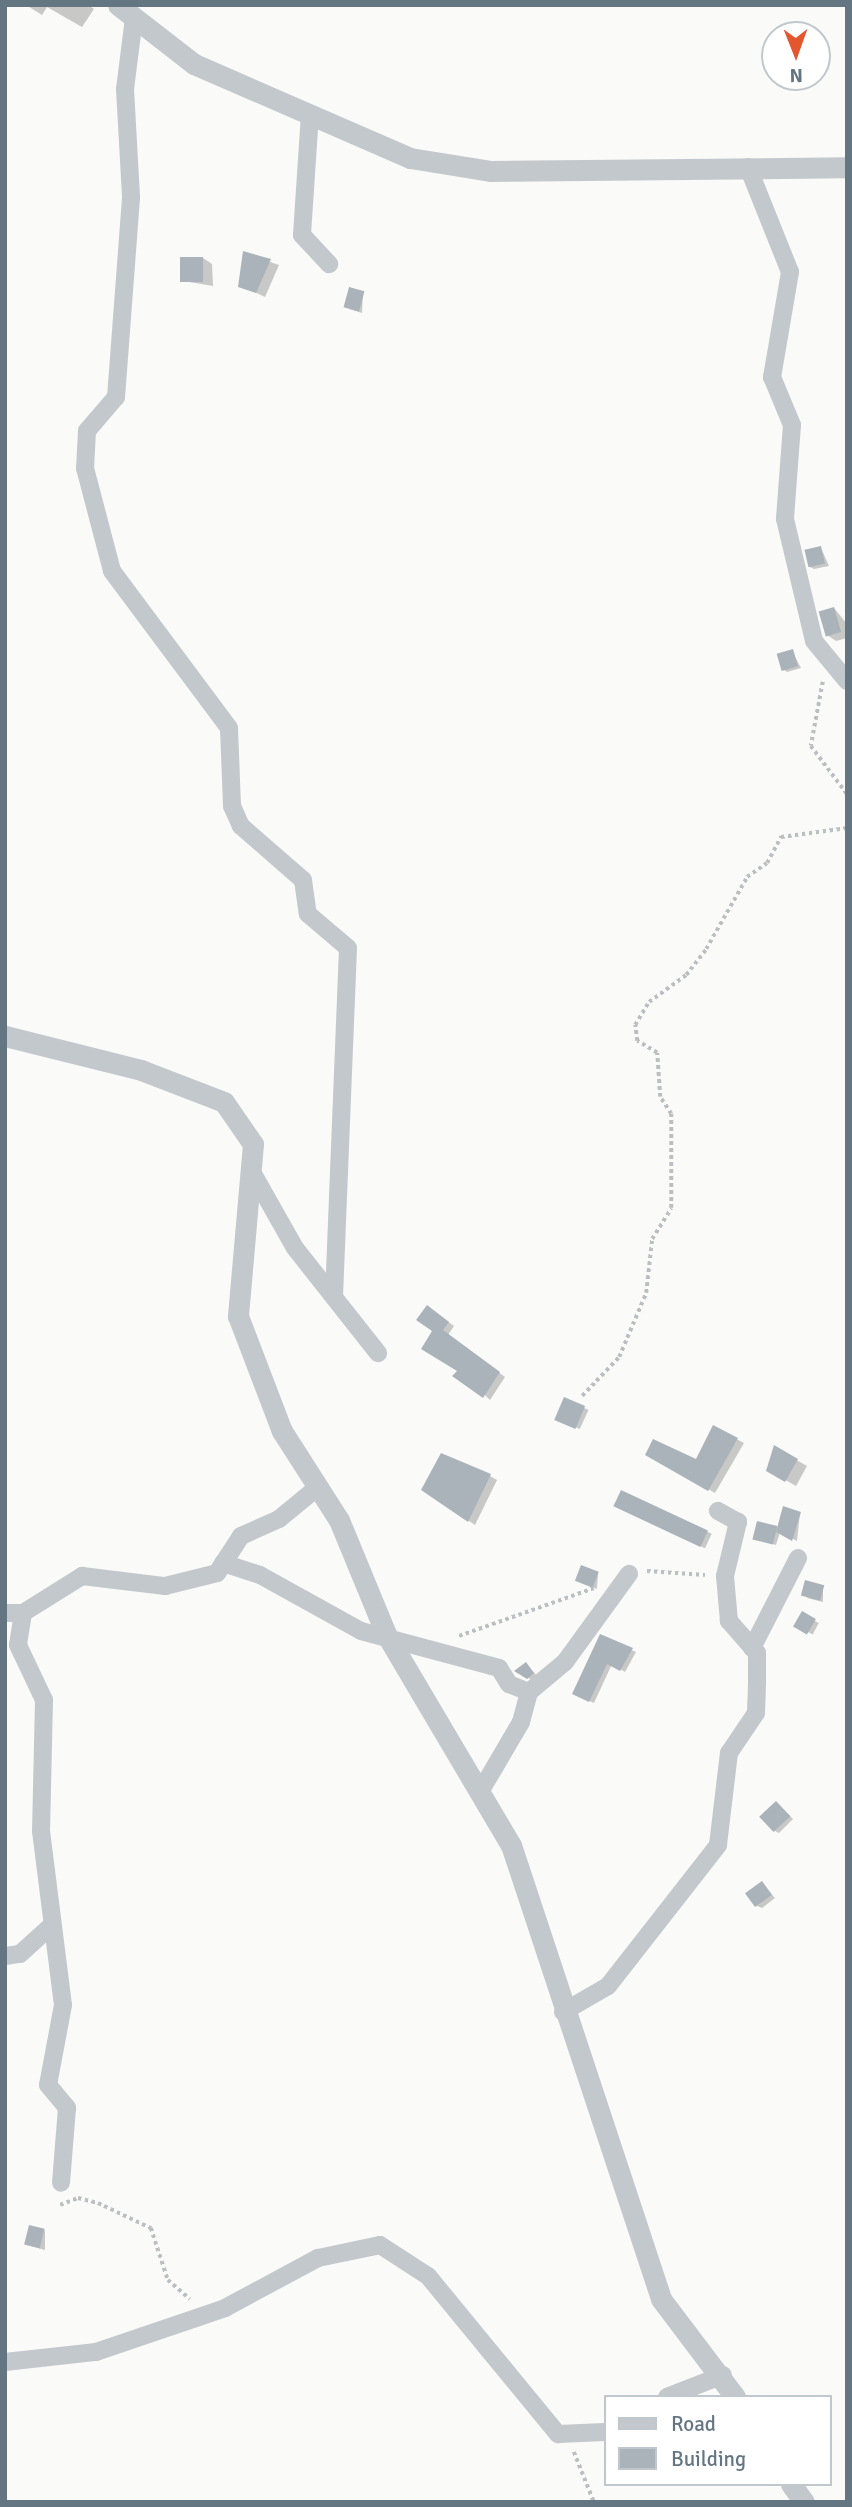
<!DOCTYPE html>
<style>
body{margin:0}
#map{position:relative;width:852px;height:2507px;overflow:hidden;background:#fafaf8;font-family:Signika,sans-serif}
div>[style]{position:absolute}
.shadow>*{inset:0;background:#0003;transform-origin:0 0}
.building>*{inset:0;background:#aab3b9;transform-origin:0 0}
.path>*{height:3.5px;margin-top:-1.75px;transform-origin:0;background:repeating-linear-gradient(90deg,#bbbfc2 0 3.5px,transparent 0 7px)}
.minor>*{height:18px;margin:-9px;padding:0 9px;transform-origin:9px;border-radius:9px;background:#c3c8cc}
.tertiary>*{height:21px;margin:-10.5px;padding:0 10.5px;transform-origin:10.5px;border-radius:10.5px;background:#c3c8cc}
span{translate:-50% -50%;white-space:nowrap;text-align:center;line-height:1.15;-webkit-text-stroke:7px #fff;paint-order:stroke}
.frame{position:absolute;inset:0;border:7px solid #657683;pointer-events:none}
.legend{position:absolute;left:604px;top:2395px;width:228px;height:91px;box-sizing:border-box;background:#fff;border:2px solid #c1c8cd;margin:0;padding:9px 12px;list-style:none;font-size:21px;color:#657683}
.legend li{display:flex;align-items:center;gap:14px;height:35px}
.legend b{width:35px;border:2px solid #c1c8cd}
.north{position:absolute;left:761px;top:21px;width:70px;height:70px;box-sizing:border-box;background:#fff;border:2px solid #c1c8cd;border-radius:50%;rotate:179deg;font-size:19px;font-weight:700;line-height:28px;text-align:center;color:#657683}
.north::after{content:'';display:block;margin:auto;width:24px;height:32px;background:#e4572e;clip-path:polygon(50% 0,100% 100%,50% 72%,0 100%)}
</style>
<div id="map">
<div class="shadow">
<div style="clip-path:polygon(26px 5px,88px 5px,94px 9px,82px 27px,47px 7px,42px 15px)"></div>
<div style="clip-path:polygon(244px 253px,279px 265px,265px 297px,246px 288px)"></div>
<div style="clip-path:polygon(203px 258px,212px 264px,213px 286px,183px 281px)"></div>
<div style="clip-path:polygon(363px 293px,362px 313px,349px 309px)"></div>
<div style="clip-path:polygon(821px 548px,829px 566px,814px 569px,810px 567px)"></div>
<div style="clip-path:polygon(834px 608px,847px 624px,847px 638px,836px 641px,827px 635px)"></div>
<div style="clip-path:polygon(792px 651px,801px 668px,787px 672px,783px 669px)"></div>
<div style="clip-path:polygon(434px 1311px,454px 1326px,448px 1335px,505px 1377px,490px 1400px,459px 1370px,434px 1331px)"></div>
<div style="left:565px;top:1399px;width:26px;height:21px;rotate:25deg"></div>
<div style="clip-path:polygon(714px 1427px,744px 1443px,715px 1493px,648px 1455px,697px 1461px)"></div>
<div style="clip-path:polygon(775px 1448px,807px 1466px,796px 1486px,768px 1470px)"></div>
<div style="clip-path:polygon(490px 1476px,497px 1480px,475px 1525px,423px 1489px)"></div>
<div style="left:622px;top:1492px;width:99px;height:16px;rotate:25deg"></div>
<div style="clip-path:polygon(800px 1513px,797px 1541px,780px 1532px,776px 1545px,759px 1540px)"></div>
<div style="clip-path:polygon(598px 1574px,597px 1589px,581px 1582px)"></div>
<div style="clip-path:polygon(823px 1586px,823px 1602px,807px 1598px)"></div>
<div style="left:802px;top:1614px;width:19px;height:13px;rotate:28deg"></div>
<div style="clip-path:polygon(601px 1636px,636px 1652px,625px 1672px,612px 1664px,594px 1703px,578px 1696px)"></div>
<div style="clip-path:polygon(526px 1664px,537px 1676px,532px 1680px,517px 1671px)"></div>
<div style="clip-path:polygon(780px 1806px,793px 1819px,779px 1833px,775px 1831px)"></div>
<div style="clip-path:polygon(762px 1884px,775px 1898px,762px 1908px,757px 1906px)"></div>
<div style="clip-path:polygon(45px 2230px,45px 2250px,27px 2245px)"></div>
</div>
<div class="building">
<div style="clip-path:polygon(243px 251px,271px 259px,256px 293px,238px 287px)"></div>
<div style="left:180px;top:257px;width:23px;height:25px"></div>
<div style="left:349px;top:287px;width:16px;height:21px;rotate:15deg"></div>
<div style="left:821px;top:546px;width:18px;height:17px;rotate:77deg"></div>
<div style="left:834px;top:607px;width:26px;height:16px;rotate:74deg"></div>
<div style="left:793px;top:649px;width:18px;height:17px;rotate:74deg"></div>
<div style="clip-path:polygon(427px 1305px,449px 1322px,443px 1330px,500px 1372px,483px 1398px,452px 1376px,457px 1371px,421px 1349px,432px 1331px,416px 1320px)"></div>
<div style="left:564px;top:1397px;width:23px;height:25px;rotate:23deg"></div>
<div style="clip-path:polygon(713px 1425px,738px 1438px,708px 1491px,645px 1455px,653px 1439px,696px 1459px)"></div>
<div style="clip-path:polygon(774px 1445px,798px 1459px,785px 1482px,766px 1471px)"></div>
<div style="clip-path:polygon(441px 1453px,491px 1474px,468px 1522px,421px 1490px)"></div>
<div style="left:621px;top:1490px;width:96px;height:18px;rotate:25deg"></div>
<div style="clip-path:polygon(783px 1506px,801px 1512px,792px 1541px,776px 1532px)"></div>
<div style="left:757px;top:1521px;width:21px;height:19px;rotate:14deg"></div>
<div style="left:581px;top:1565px;width:19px;height:17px;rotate:21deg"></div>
<div style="left:805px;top:1580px;width:20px;height:16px;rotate:15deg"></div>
<div style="left:802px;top:1611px;width:16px;height:18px;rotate:30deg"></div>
<div style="clip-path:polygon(600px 1634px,633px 1648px,620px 1671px,607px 1664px,589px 1702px,572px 1694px)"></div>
<div style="clip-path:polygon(526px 1662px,534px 1673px,527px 1679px,514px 1671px)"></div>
<div style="left:776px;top:1801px;width:21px;height:23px;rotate:47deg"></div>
<div style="left:762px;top:1881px;width:17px;height:21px;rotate:54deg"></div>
<div style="left:29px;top:2225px;width:16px;height:20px;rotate:14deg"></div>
</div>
<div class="path">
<div style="left:823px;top:682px;width:65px;rotate:100.6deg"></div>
<div style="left:811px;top:746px;width:60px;rotate:53.1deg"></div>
<div style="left:582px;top:1396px;width:54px;rotate:-46.5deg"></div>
<div style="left:619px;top:1357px;width:69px;rotate:-67.1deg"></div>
<div style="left:646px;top:1293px;width:54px;rotate:-83.7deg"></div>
<div style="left:652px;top:1239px;width:36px;rotate:-58deg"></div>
<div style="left:671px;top:1208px;width:94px;rotate:-90deg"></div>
<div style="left:671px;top:1114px;width:20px;rotate:-123deg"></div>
<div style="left:660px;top:1097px;width:44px;rotate:-93.9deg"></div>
<div style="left:657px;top:1053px;width:23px;rotate:-149deg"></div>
<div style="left:637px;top:1041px;width:16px;rotate:-97deg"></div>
<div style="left:635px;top:1025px;width:27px;rotate:-59deg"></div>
<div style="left:649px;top:1002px;width:46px;rotate:-36.1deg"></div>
<div style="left:686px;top:975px;width:33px;rotate:-52deg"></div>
<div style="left:706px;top:949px;width:83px;rotate:-60.3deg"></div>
<div style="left:747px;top:877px;width:24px;rotate:-35deg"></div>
<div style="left:767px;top:863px;width:30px;rotate:-62deg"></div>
<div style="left:781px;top:837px;width:67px;rotate:-7.8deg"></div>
<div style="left:647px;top:1571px;width:58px;rotate:3.9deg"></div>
<div style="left:459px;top:1636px;width:143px;rotate:-19.6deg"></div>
<div style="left:60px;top:2205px;width:19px;rotate:-21deg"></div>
<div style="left:78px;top:2198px;width:21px;rotate:14deg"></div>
<div style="left:98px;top:2203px;width:59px;rotate:25.3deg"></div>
<div style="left:151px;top:2228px;width:55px;rotate:71.9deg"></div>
<div style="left:168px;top:2280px;width:29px;rotate:41deg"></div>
<div style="left:574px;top:2452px;width:54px;rotate:68.2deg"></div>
</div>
<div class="minor">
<div style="left:134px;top:18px;width:72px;rotate:97.2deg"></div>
<div style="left:125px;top:89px;width:109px;rotate:86.8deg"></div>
<div style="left:131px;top:198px;width:200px;rotate:94.3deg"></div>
<div style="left:116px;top:397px;width:45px;rotate:130.5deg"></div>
<div style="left:87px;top:431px;width:37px;rotate:93deg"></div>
<div style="left:85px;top:468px;width:106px;rotate:75.3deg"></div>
<div style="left:112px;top:571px;width:196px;rotate:53.3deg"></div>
<div style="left:229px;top:728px;width:78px;rotate:87.8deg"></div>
<div style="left:232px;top:806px;width:22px;rotate:66deg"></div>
<div style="left:241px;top:826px;width:82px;rotate:41.1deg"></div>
<div style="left:303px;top:880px;width:34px;rotate:82deg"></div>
<div style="left:308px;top:914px;width:52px;rotate:40.4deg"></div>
<div style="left:348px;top:948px;width:347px;rotate:92.3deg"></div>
<div style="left:310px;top:114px;width:121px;rotate:93.8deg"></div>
<div style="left:302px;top:235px;width:40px;rotate:47deg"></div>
<div style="left:748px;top:167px;width:113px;rotate:68.2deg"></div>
<div style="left:790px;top:272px;width:107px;rotate:99.7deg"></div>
<div style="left:772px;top:377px;width:52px;rotate:67.4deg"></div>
<div style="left:792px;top:425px;width:94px;rotate:94.3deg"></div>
<div style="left:785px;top:519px;width:125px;rotate:76.6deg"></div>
<div style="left:814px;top:641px;width:52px;rotate:50.5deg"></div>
<div style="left:252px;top:1172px;width:87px;rotate:60.5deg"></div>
<div style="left:295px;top:1248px;width:134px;rotate:51.7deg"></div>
<div style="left:223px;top:1563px;width:39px;rotate:18deg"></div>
<div style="left:260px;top:1575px;width:115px;rotate:29deg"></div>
<div style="left:361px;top:1631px;width:143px;rotate:15deg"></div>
<div style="left:499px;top:1668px;width:19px;rotate:58deg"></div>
<div style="left:509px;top:1684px;width:22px;rotate:22deg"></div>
<div style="left:5px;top:1613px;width:18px"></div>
<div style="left:23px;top:1613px;width:70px;rotate:-32.1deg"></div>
<div style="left:82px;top:1576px;width:84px;rotate:6.9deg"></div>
<div style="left:165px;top:1586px;width:54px;rotate:-14deg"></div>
<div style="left:217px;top:1573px;width:44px;rotate:-57deg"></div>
<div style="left:241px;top:1536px;width:42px;rotate:-24.1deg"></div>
<div style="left:279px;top:1519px;width:50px;rotate:-39.4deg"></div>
<div style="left:23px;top:1613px;width:32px;rotate:99deg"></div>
<div style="left:18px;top:1645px;width:61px;rotate:64.7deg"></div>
<div style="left:44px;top:1700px;width:131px;rotate:91.3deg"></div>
<div style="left:41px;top:1831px;width:175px;rotate:82.8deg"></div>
<div style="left:63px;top:2005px;width:81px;rotate:100.6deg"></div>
<div style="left:48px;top:2085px;width:30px;rotate:50deg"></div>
<div style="left:67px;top:2108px;width:75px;rotate:94.6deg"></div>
<div style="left:752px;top:1648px;width:101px;rotate:-62.9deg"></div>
<div style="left:480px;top:1792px;width:81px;rotate:-59.6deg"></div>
<div style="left:521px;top:1722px;width:31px;rotate:-75deg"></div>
<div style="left:529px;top:1692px;width:47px;rotate:-39.8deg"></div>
<div style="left:565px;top:1662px;width:109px;rotate:-54deg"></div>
<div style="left:5px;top:1956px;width:15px;rotate:-8deg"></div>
<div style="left:20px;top:1954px;width:43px;rotate:-42.2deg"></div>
<div style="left:563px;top:2012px;width:52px;rotate:-30deg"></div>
<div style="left:608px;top:1986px;width:179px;rotate:-52deg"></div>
<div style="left:718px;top:1845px;width:93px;rotate:-83.2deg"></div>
<div style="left:729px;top:1753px;width:48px;rotate:-56deg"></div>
<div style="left:756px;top:1713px;width:31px;rotate:-88deg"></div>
<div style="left:757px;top:1682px;width:29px;rotate:-90deg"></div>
<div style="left:757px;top:1653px;width:43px;rotate:-131.2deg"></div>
<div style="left:729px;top:1621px;width:45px;rotate:-95.1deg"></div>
<div style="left:725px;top:1576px;width:56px;rotate:-76.5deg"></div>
<div style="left:738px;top:1522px;width:23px;rotate:-151deg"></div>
<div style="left:5px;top:2362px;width:92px;rotate:-6.3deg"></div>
<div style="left:96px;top:2352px;width:136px;rotate:-18.8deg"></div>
<div style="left:225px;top:2308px;width:106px;rotate:-28.3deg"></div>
<div style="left:318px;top:2258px;width:63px;rotate:-11.8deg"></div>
<div style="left:380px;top:2245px;width:57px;rotate:32.9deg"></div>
<div style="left:428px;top:2276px;width:205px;rotate:50.6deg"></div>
<div style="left:558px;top:2434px;width:47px;rotate:-2.4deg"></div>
<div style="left:667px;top:2397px;width:60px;rotate:-21.4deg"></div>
</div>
<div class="tertiary">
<div style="left:118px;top:5px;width:96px;rotate:37.8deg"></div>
<div style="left:194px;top:64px;width:236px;rotate:23.5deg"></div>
<div style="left:410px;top:158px;width:81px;rotate:9.2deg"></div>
<div style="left:490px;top:171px;width:357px;rotate:-0.6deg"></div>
<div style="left:5px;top:1036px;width:140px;rotate:14deg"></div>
<div style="left:141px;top:1070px;width:89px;rotate:21.1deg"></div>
<div style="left:224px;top:1102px;width:51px;rotate:55.4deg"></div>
<div style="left:253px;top:1144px;width:173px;rotate:95deg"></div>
<div style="left:238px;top:1316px;width:123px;rotate:69.1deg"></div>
<div style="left:282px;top:1431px;width:106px;rotate:57.4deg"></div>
<div style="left:339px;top:1520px;width:123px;rotate:67.6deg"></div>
<div style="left:386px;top:1634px;width:245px;rotate:59.4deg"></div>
<div style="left:511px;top:1845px;width:478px;rotate:71.7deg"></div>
<div style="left:661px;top:2299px;width:123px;rotate:52.9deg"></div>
<div style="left:791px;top:2484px;width:22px;rotate:54deg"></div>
</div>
<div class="frame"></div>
<ul class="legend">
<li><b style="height:9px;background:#c3c8cc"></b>Road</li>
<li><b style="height:19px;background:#aab3b9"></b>Building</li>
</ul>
<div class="north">N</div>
</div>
